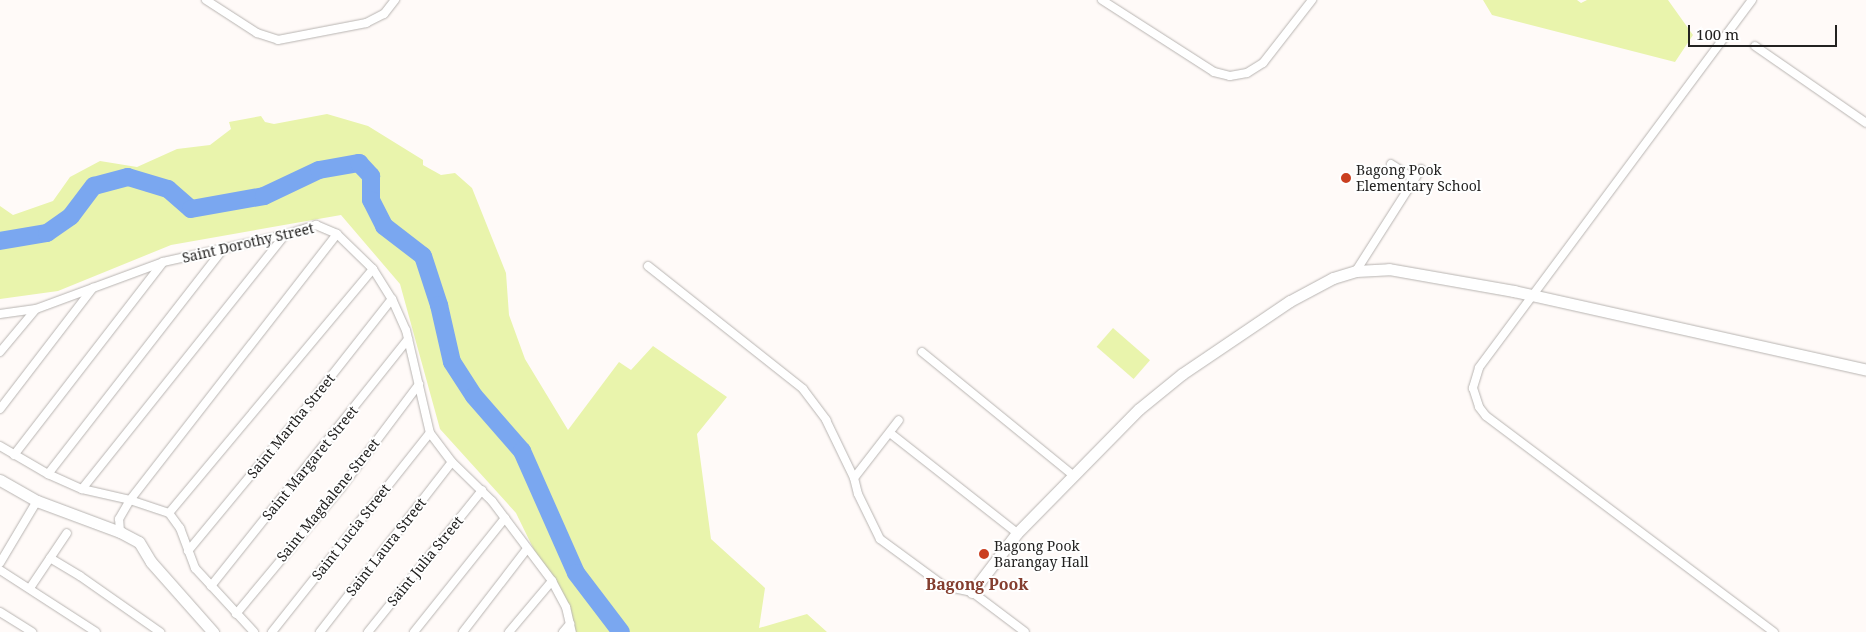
<!DOCTYPE html>
<style>
body{margin:0}
#map{position:relative;width:1866px;height:632px;overflow:hidden;background:#fffaf8;font-family:"Noto Serif",serif}
div>[style]{position:absolute}
.green>*{inset:0;background:#e9f4ac;transform-origin:0 0}
.river>*{height:18px;margin:-9px;padding:0 9px;transform-origin:9px;border-radius:9px;background:#7aa7f0}
.roads{filter:drop-shadow(0 0 1px #b8b4b1) drop-shadow(0 0 1px #b8b4b1)}
.street>*{height:8px;margin:-4px;padding:0 4px;transform-origin:4px;border-radius:4px;background:#fff}
.secondary>*{height:11px;margin:-5.5px;padding:0 5.5px;transform-origin:5.5px;border-radius:5.5px;background:#fff}
.dots>*{width:14px;height:14px;translate:-50% -50%;box-sizing:border-box;border:2px solid #fff;border-radius:50%}
span{translate:-50% -50%;white-space:nowrap;text-align:center;line-height:1.15;-webkit-text-stroke:4px #fff;paint-order:stroke}
.poi-label{font-size:14px;color:#232221}
.left{translate:0 -50%;text-align:left}
.street-label{font-size:14px;color:#232221}
.quarter-label{font-size:16px;color:#843e2f;font-weight:700}
.scale{position:absolute;left:1688px;top:25px;width:149px;height:22px;box-sizing:border-box;border:2px solid #232221;border-top:0;padding-left:6px;font-size:15px;line-height:18px;white-space:nowrap;color:#232221;-webkit-text-stroke:4px #fff;paint-order:stroke}
</style>
<div id="map">
<div class="green">
<div style="clip-path:polygon(1483px 0,1577px 0,1581px 3px,1587px 0,1668px 0,1693px 35px,1675px 62px,1492px 15px)"></div>
<div style="clip-path:polygon(327px 114px,368px 126px,423px 160px,423px 165px,441px 175px,455px 173px,472px 188px,506px 273px,509px 315px,525px 359px,568px 430px,619px 362px,631px 370px,653px 346px,727px 397px,697px 434px,711px 539px,765px 588px,759px 628px,807px 614px,827px 632px,574px 632px,516px 513px,440px 429px,400px 284px,341px 215px,171px 245px,58px 291px,0 299px,0 206px,13px 215px,53px 201px,70px 177px,100px 161px,137px 167px,177px 149px,210px 145px,231px 129px,229px 122px,261px 116px,265px 122px,274px 124px)"></div>
<div style="left:1113px;top:328px;width:49px;height:25px;rotate:41deg"></div>
</div>
<div class="river">
<div style="left:0;top:241px;width:48px;rotate:-9.7deg"></div>
<div style="left:47px;top:233px;width:29px;rotate:-35deg"></div>
<div style="left:71px;top:216px;width:38px;rotate:-53deg"></div>
<div style="left:94px;top:186px;width:35px;rotate:-15deg"></div>
<div style="left:128px;top:177px;width:42px;rotate:16.7deg"></div>
<div style="left:168px;top:189px;width:30px;rotate:41deg"></div>
<div style="left:191px;top:209px;width:74px;rotate:-10.1deg"></div>
<div style="left:264px;top:196px;width:61px;rotate:-25.3deg"></div>
<div style="left:319px;top:170px;width:41px;rotate:-9.9deg"></div>
<div style="left:359px;top:163px;width:18px;rotate:47deg"></div>
<div style="left:371px;top:176px;width:24px;rotate:90deg"></div>
<div style="left:371px;top:200px;width:29px;rotate:63deg"></div>
<div style="left:384px;top:226px;width:49px;rotate:37.6deg"></div>
<div style="left:423px;top:256px;width:52px;rotate:71.9deg"></div>
<div style="left:439px;top:305px;width:58px;rotate:77.2deg"></div>
<div style="left:452px;top:362px;width:40px;rotate:57.1deg"></div>
<div style="left:474px;top:396px;width:73px;rotate:48.9deg"></div>
<div style="left:522px;top:451px;width:133px;rotate:66.1deg"></div>
<div style="left:576px;top:573px;width:74px;rotate:52.7deg"></div>
</div>
<div class="roads">
<div class="street">
<div style="left:206px;top:0;width:61px;rotate:32.9deg"></div>
<div style="left:257px;top:33px;width:22px;rotate:18deg"></div>
<div style="left:278px;top:40px;width:90px;rotate:-10.9deg"></div>
<div style="left:366px;top:23px;width:20px;rotate:-27deg"></div>
<div style="left:384px;top:14px;width:18px;rotate:-52deg"></div>
<div style="left:1102px;top:0;width:133px;rotate:32.7deg"></div>
<div style="left:1214px;top:72px;width:16px;rotate:14deg"></div>
<div style="left:1230px;top:76px;width:17px;rotate:-10deg"></div>
<div style="left:1247px;top:73px;width:19px;rotate:-32deg"></div>
<div style="left:1263px;top:63px;width:80px;rotate:-52.1deg"></div>
<div style="left:1752px;top:0;width:458px;rotate:126.6deg"></div>
<div style="left:1479px;top:368px;width:21px;rotate:107deg"></div>
<div style="left:1473px;top:388px;width:20px;rotate:72deg"></div>
<div style="left:1479px;top:407px;width:11px;rotate:52deg"></div>
<div style="left:1486px;top:416px;width:360px;rotate:36.9deg"></div>
<div style="left:1755px;top:46px;width:135px;rotate:34.7deg"></div>
<div style="left:1391px;top:164px;width:27px;rotate:33deg"></div>
<div style="left:648px;top:266px;width:198px;rotate:38.4deg"></div>
<div style="left:803px;top:389px;width:39px;rotate:53deg"></div>
<div style="left:826px;top:420px;width:64px;rotate:64.2deg"></div>
<div style="left:854px;top:478px;width:73px;rotate:-52.2deg"></div>
<div style="left:1356px;top:271px;width:121px;rotate:-57.5deg"></div>
<div style="left:0;top:314px;width:36px;rotate:-8deg"></div>
<div style="left:36px;top:309px;width:135px;rotate:-20.3deg"></div>
<div style="left:163px;top:262px;width:125px;rotate:-12.5deg"></div>
<div style="left:285px;top:235px;width:33px;rotate:-18deg"></div>
<div style="left:316px;top:225px;width:23px;rotate:23deg"></div>
<div style="left:337px;top:234px;width:50px;rotate:44.2deg"></div>
<div style="left:373px;top:269px;width:36px;rotate:58deg"></div>
<div style="left:392px;top:299px;width:34px;rotate:66deg"></div>
<div style="left:406px;top:330px;width:106px;rotate:76.9deg"></div>
<div style="left:430px;top:433px;width:36px;rotate:53deg"></div>
<div style="left:452px;top:462px;width:56px;rotate:44.3deg"></div>
<div style="left:492px;top:501px;width:100px;rotate:53.1deg"></div>
<div style="left:552px;top:581px;width:30px;rotate:62deg"></div>
<div style="left:566px;top:607px;width:26px;rotate:77deg"></div>
<div style="left:0;top:352px;width:56px;rotate:-50.1deg"></div>
<div style="left:922px;top:352px;width:195px;rotate:39.2deg"></div>
<div style="left:0;top:409px;width:153px;rotate:-52.5deg"></div>
<div style="left:890px;top:433px;width:162px;rotate:38.2deg"></div>
<div style="left:0;top:446px;width:56px;rotate:30.3deg"></div>
<div style="left:48px;top:474px;width:37px;rotate:24deg"></div>
<div style="left:82px;top:489px;width:49px;rotate:12.9deg"></div>
<div style="left:130px;top:500px;width:41px;rotate:18.4deg"></div>
<div style="left:169px;top:513px;width:19px;rotate:54deg"></div>
<div style="left:180px;top:528px;width:43px;rotate:69.4deg"></div>
<div style="left:195px;top:568px;width:87px;rotate:47.3deg"></div>
<div style="left:14px;top:455px;width:244px;rotate:-52.3deg"></div>
<div style="left:48px;top:474px;width:286px;rotate:-52.1deg"></div>
<div style="left:854px;top:478px;width:16px;rotate:76deg"></div>
<div style="left:858px;top:494px;width:50px;rotate:63.9deg"></div>
<div style="left:880px;top:539px;width:79px;rotate:36.3deg"></div>
<div style="left:944px;top:586px;width:29px;rotate:12deg"></div>
<div style="left:972px;top:592px;width:66px;rotate:37deg"></div>
<div style="left:82px;top:489px;width:325px;rotate:-51.4deg"></div>
<div style="left:169px;top:513px;width:318px;rotate:-50.1deg"></div>
<div style="left:120px;top:532px;width:13px;rotate:-94deg"></div>
<div style="left:119px;top:519px;width:22px;rotate:-60deg"></div>
<div style="left:130px;top:500px;width:337px;rotate:-52.1deg"></div>
<div style="left:188px;top:551px;width:180px;rotate:-50.4deg"></div>
<div style="left:303px;top:412px;width:144px;rotate:-51.8deg"></div>
<div style="left:50px;top:558px;width:35px;rotate:31deg"></div>
<div style="left:80px;top:576px;width:98px;rotate:35deg"></div>
<div style="left:0;top:563px;width:72px;rotate:-59.2deg"></div>
<div style="left:0;top:570px;width:114px;rotate:32.9deg"></div>
<div style="left:211px;top:586px;width:316px;rotate:-51.4deg"></div>
<div style="left:30px;top:588px;width:66px;rotate:-56.1deg"></div>
<div style="left:0;top:612px;width:38px;rotate:32deg"></div>
<div style="left:236px;top:614px;width:164px;rotate:-50.2deg"></div>
<div style="left:341px;top:488px;width:130px;rotate:-53.1deg"></div>
<div style="left:272px;top:632px;width:254px;rotate:-51.6deg"></div>
<div style="left:320px;top:632px;width:215px;rotate:-52.2deg"></div>
<div style="left:368px;top:632px;width:182px;rotate:-51.2deg"></div>
<div style="left:414px;top:632px;width:146px;rotate:-51.4deg"></div>
<div style="left:463px;top:632px;width:105px;rotate:-52.4deg"></div>
<div style="left:509px;top:632px;width:67px;rotate:-49.9deg"></div>
<div style="left:563px;top:632px;width:11px;rotate:-49deg"></div>
</div>
<div class="secondary">
<div style="left:0;top:480px;width:43px;rotate:29.6deg"></div>
<div style="left:37px;top:501px;width:89px;rotate:20.5deg"></div>
<div style="left:120px;top:532px;width:21px;rotate:28deg"></div>
<div style="left:139px;top:542px;width:23px;rotate:59deg"></div>
<div style="left:151px;top:562px;width:94px;rotate:48.5deg"></div>
<div style="left:972px;top:592px;width:74px;rotate:-52.7deg"></div>
<div style="left:1017px;top:533px;width:174px;rotate:-45.5deg"></div>
<div style="left:1139px;top:409px;width:55px;rotate:-39.1deg"></div>
<div style="left:1182px;top:374px;width:130px;rotate:-34.1deg"></div>
<div style="left:1290px;top:301px;width:49px;rotate:-28.1deg"></div>
<div style="left:1333px;top:278px;width:24px;rotate:-17deg"></div>
<div style="left:1356px;top:271px;width:33px;rotate:-3deg"></div>
<div style="left:1389px;top:269px;width:127px;rotate:10deg"></div>
<div style="left:1514px;top:291px;width:361px;rotate:12.6deg"></div>
</div>
</div>
<div class="dots">
<div style="left:1346px;top:178px;background:#ca3f20"></div>
<div style="left:984px;top:554px;background:#ca3f20"></div>
</div>
<div class="poi-label">
<span class="left" style="left:1356px;top:178px">Bagong Pook<br>Elementary School</span>
<span class="left" style="left:994px;top:554px">Bagong Pook<br>Barangay Hall</span>
</div>
<div class="street-label">
<span style="left:248px;top:243px;rotate:-13deg">Saint Dorothy Street</span>
<span style="left:291px;top:426px;rotate:-51deg">Saint Martha Street</span>
<span style="left:310px;top:463px;rotate:-51deg">Saint Margaret Street</span>
<span style="left:328px;top:500px;rotate:-51deg">Saint Magdalene Street</span>
<span style="left:351px;top:532px;rotate:-52deg">Saint Lucia Street</span>
<span style="left:386px;top:547px;rotate:-52deg">Saint Laura Street</span>
<span style="left:425px;top:561px;rotate:-51deg">Saint Julia Street</span>
</div>
<div class="quarter-label">
<span style="left:977px;top:584px">Bagong Pook</span>
</div>
<div class="scale">100 m</div>
</div>
